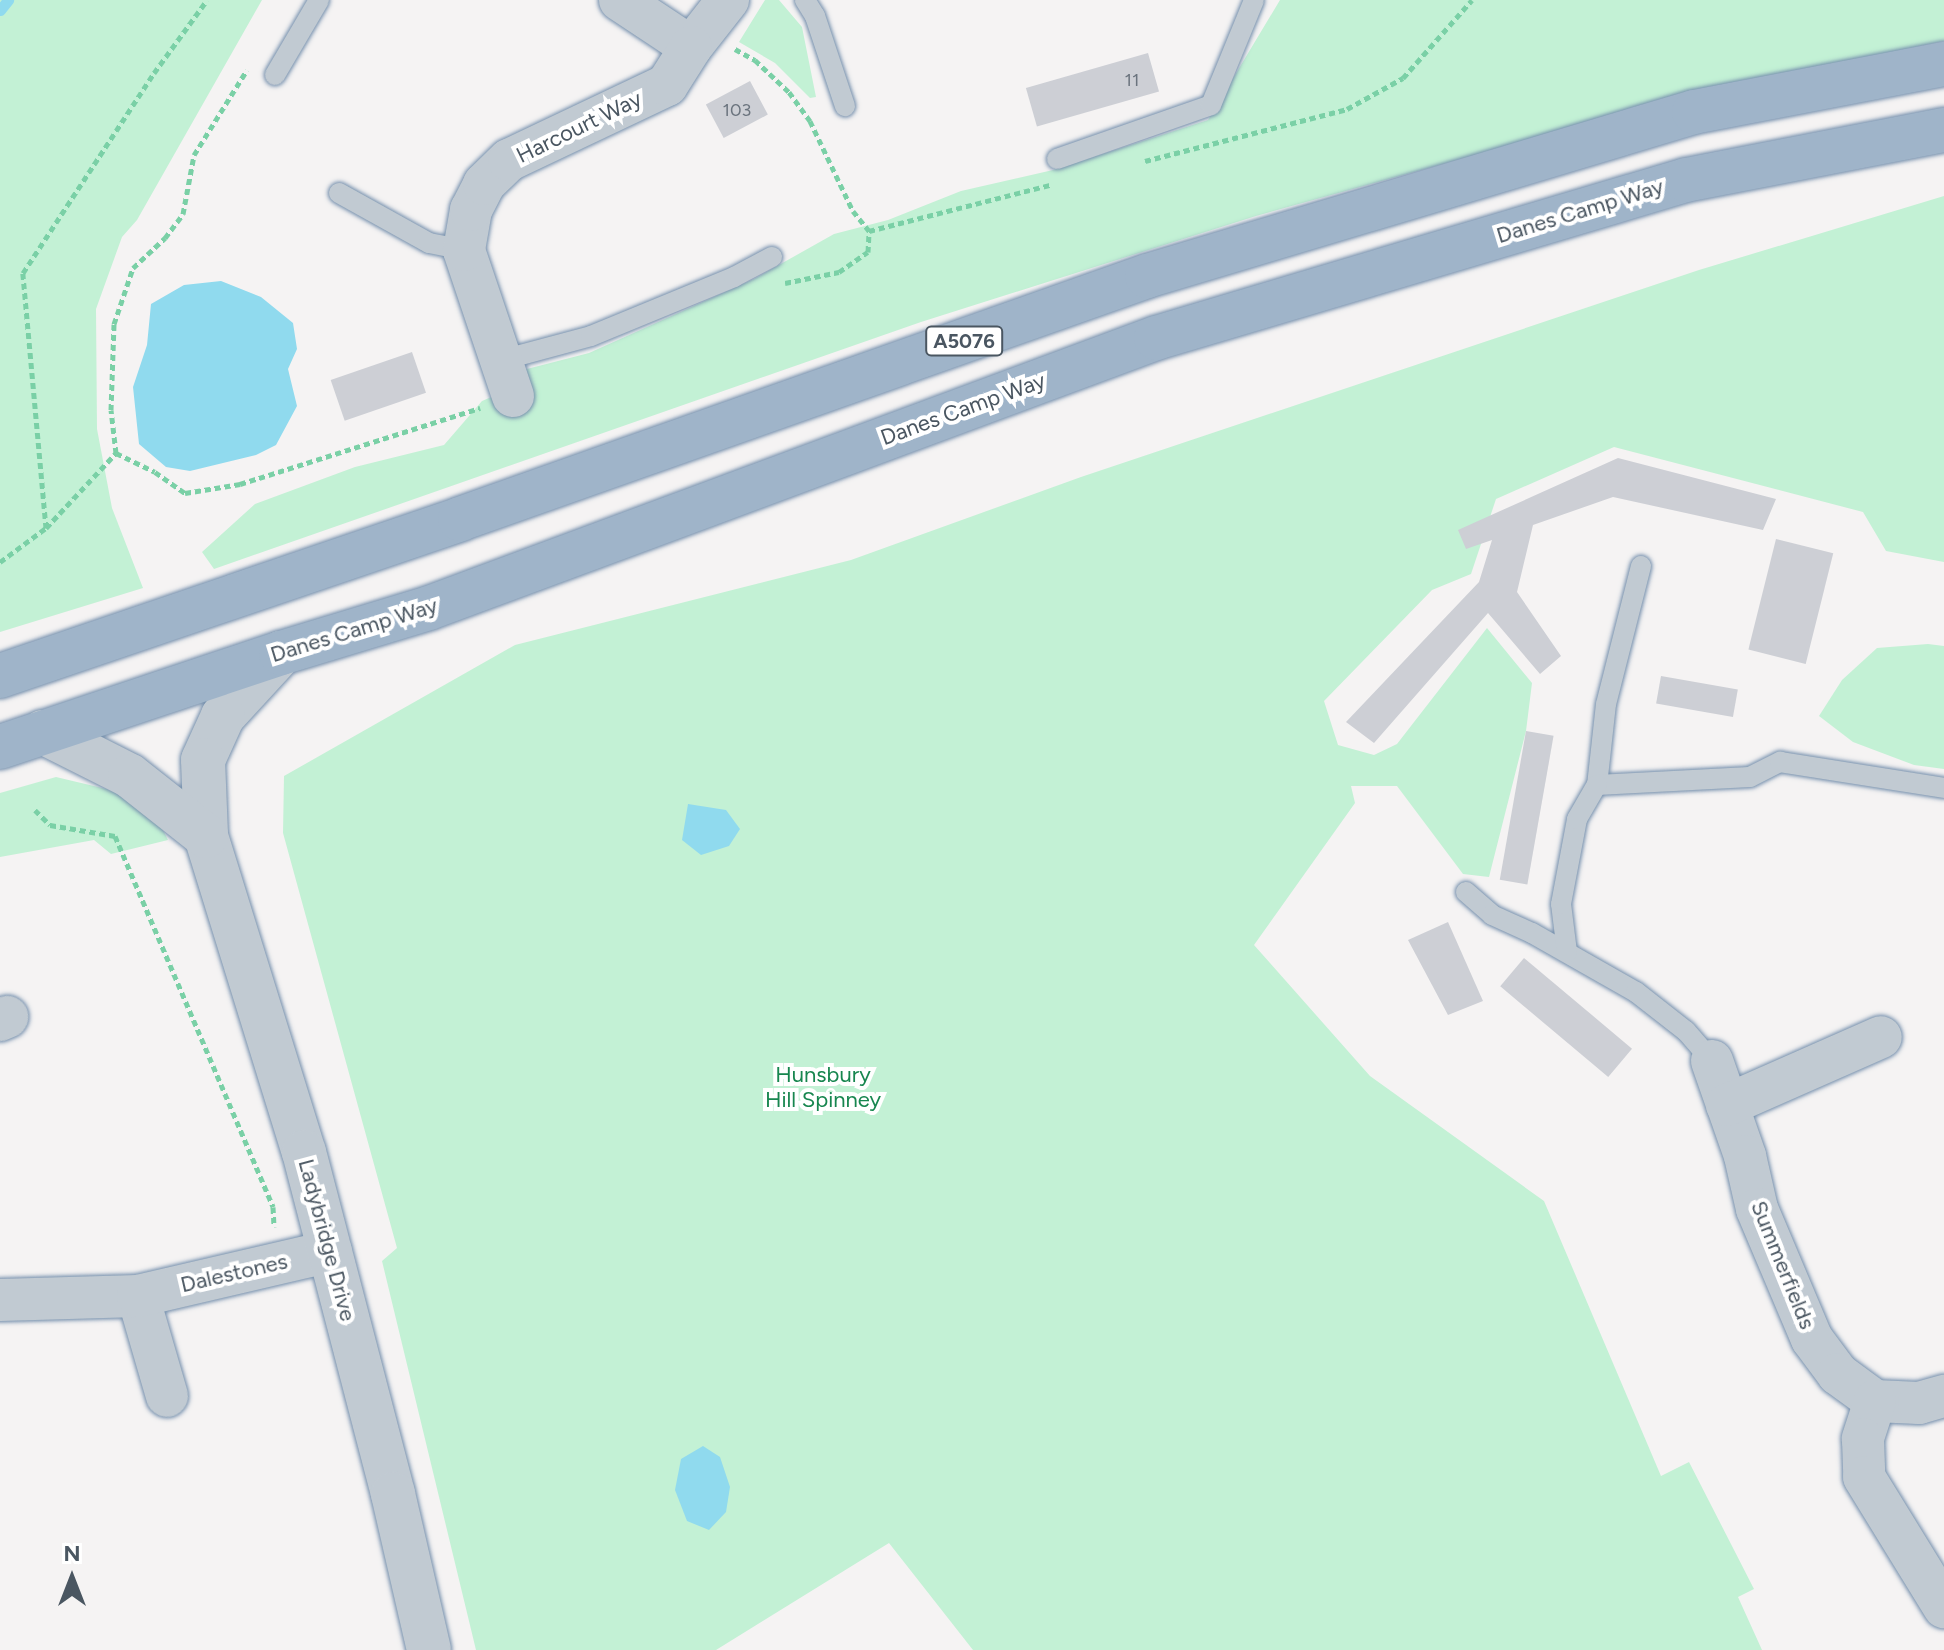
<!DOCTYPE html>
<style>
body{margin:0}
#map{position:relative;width:1944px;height:1650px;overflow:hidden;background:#f5f3f3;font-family:Figtree,sans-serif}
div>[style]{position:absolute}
.green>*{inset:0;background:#c3f1d5}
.water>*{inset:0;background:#90daee}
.stream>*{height:11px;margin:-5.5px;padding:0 5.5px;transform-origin:5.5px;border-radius:5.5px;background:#90daee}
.building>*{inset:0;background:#cdcfd5;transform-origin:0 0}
.path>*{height:5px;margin-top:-2.5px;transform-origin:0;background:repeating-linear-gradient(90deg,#7ad0a6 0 6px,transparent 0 10px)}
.roads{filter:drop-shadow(0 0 2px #7690ad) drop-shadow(0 0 2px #7690ad)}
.service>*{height:20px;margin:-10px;padding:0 10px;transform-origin:10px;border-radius:10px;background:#c1cad2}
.minor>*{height:42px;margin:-21px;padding:0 21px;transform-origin:21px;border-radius:21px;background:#c1cad2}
.tertiary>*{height:44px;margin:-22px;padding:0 22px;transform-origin:22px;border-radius:22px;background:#c1cad2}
.trunk>*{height:44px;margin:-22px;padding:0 22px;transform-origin:22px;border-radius:22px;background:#9fb4c9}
span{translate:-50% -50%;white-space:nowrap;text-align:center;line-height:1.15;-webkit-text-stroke:8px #fff;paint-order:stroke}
.number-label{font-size:18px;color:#6b747e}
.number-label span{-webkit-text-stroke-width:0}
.shield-label span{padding:2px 6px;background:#fff;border:2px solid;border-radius:6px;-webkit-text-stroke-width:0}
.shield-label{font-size:20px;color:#4a5661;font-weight:700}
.street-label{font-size:22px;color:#4a5661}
.park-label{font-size:22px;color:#17864f}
.north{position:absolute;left:32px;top:1538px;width:80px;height:80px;-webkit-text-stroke:6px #fff;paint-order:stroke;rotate:0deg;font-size:22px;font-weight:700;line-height:32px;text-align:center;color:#4a5661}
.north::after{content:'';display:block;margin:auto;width:28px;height:36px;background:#4a5661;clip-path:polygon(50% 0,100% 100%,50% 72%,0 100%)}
</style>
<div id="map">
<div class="green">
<div style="clip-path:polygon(0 0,262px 0,137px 220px,122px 237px,96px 309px,97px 429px,112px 508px,143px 588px,0 632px)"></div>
<div style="clip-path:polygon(765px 0,779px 0,802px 27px,816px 97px,810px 98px,775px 63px,739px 42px)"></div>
<div style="clip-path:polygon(1280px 0,1944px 0,1944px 41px,1691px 95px,1256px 216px,921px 322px,214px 569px,202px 552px,255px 504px,355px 467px,444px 445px,482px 401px,524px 383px,523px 370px,589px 353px,754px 279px,834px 234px,888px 220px,961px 191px,1053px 170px,1208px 120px)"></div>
<div style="clip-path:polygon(1944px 196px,1944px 562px,1886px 551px,1863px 512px,1614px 447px,1496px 499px,1471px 574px,1432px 590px,1324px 701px,1338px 745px,1374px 755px,1397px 744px,1487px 628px,1532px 683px,1526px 731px,1489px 877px,1463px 874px,1397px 786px,1351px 786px,1355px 803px,1254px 945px,1370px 1076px,1544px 1201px,1661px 1476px,1689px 1462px,1754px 1589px,1738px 1597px,1762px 1650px,973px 1650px,889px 1543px,716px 1650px,476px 1650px,382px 1261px,397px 1248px,283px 833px,284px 776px,515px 645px,851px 560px,1081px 477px,1699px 270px)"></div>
<div style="clip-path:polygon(1928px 644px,1944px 646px,1944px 769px,1914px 765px,1853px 742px,1819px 716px,1842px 680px,1877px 648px)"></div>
<div style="clip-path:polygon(56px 777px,119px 792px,155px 814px,168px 840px,111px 854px,94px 840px,0 857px,0 793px)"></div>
</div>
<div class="water">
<div style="clip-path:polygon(221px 281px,261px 297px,293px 323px,297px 349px,288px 369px,297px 406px,276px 445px,256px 455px,190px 471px,166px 467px,139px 444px,133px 387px,147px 345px,151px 304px,184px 285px)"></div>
<div style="clip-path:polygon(688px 804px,726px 810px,740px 829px,729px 846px,701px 855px,682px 840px)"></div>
<div style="clip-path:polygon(703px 1446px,720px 1457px,730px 1487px,726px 1512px,709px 1530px,687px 1521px,675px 1490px,681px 1459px)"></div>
</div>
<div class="stream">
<div style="left:0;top:10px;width:13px;rotate:-51deg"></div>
</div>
<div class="building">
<div style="left:1148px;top:53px;width:40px;height:127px;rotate:74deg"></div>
<div style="left:750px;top:81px;width:38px;height:50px;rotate:62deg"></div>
<div style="left:412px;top:352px;width:43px;height:86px;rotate:71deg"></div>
<div style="clip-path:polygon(1618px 458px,1776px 499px,1763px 530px,1613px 497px,1533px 525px,1517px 592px,1561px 656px,1540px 674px,1488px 613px,1374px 743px,1346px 722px,1479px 582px,1492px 540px,1466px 549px,1458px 530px)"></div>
<div style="left:1776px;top:539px;width:59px;height:114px;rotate:14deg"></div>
<div style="left:1661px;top:676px;width:78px;height:28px;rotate:10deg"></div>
<div style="left:1526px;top:731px;width:28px;height:151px;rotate:10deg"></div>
<div style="clip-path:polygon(1448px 922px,1483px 1001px,1448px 1015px,1408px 940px)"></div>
<div style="left:1524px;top:958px;width:141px;height:37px;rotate:40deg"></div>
</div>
<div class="path">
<div style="left:735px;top:49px;width:23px;rotate:29deg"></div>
<div style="left:755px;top:60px;width:47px;rotate:43.3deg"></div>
<div style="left:789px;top:92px;width:36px;rotate:54deg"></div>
<div style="left:810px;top:121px;width:100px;rotate:64.5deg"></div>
<div style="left:853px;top:211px;width:26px;rotate:51deg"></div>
<div style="left:1145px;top:161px;width:209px;rotate:-14.4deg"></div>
<div style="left:1347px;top:109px;width:64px;rotate:-29deg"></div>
<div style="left:1403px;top:78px;width:104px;rotate:-48.5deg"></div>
<div style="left:785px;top:283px;width:55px;rotate:-11.5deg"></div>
<div style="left:839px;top:272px;width:35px;rotate:-35deg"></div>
<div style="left:868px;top:252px;width:21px;rotate:-87deg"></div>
<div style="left:869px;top:231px;width:187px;rotate:-14.3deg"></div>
<div style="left:116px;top:453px;width:43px;rotate:26deg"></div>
<div style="left:155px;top:472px;width:37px;rotate:35deg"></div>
<div style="left:185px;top:493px;width:56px;rotate:-9.3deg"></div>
<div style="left:240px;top:484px;width:252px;rotate:-17.6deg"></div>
<div style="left:116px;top:453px;width:43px;rotate:-96.6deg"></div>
<div style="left:111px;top:410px;width:86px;rotate:-88deg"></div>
<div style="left:114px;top:324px;width:59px;rotate:-71.3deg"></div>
<div style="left:133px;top:268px;width:44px;rotate:-43.2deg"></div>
<div style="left:165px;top:238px;width:30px;rotate:-53deg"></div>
<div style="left:183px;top:214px;width:60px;rotate:-79.4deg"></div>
<div style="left:194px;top:155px;width:100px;rotate:-58.1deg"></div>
<div style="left:46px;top:528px;width:256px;rotate:-95.2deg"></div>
<div style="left:23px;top:273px;width:239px;rotate:-56.8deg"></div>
<div style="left:154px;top:73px;width:90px;rotate:-54deg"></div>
<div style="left:0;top:562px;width:57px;rotate:-36.5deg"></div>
<div style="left:46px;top:528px;width:103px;rotate:-47deg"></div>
<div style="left:35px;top:810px;width:21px;rotate:45deg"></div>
<div style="left:50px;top:825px;width:66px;rotate:9.6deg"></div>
<div style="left:115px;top:836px;width:403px;rotate:66.9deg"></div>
<div style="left:273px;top:1207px;width:20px;rotate:87deg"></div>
</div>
<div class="roads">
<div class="service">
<div style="left:805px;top:0;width:19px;rotate:58deg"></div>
<div style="left:815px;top:16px;width:95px;rotate:71.6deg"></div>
<div style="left:275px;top:75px;width:87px;rotate:-59.6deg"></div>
<div style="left:1057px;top:159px;width:163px;rotate:-19.3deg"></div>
<div style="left:1211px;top:105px;width:113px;rotate:-67.7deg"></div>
<div style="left:339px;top:193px;width:103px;rotate:29.1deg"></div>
<div style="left:429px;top:243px;width:36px;rotate:11deg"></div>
<div style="left:502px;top:360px;width:92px;rotate:-15.1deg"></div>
<div style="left:591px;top:336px;width:155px;rotate:-22.4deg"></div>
<div style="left:734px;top:277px;width:43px;rotate:-27.8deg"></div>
<div style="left:1641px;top:566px;width:142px;rotate:104.2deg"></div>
<div style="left:1606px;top:704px;width:81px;rotate:96.3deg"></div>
<div style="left:1597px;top:785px;width:153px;rotate:-3deg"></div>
<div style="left:1750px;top:777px;width:34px;rotate:-27deg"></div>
<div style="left:1780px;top:762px;width:166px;rotate:9deg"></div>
<div style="left:1466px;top:892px;width:35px;rotate:41deg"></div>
<div style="left:1492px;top:915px;width:44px;rotate:24.2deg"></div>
<div style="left:1532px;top:933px;width:120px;rotate:29.6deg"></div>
<div style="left:1636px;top:992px;width:63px;rotate:38deg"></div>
<div style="left:1686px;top:1031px;width:40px;rotate:49deg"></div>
<div style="left:1567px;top:952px;width:48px;rotate:-97.1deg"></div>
<div style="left:1561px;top:904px;width:86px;rotate:-79.3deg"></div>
<div style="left:1577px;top:819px;width:39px;rotate:-60deg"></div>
</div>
<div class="minor">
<div style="left:620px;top:0;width:85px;rotate:33.5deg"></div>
<div style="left:691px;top:47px;width:60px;rotate:-51.8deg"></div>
<div style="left:513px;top:396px;width:154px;rotate:-108.6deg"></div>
<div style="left:464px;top:250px;width:41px;rotate:-80.1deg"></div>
<div style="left:471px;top:210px;width:29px;rotate:-63deg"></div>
<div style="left:484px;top:184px;width:35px;rotate:-44deg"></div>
<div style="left:509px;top:160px;width:175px;rotate:-25.4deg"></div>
<div style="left:667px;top:85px;width:45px;rotate:-57.7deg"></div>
<div style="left:0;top:1020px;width:8px;rotate:-23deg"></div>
<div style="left:1712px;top:1061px;width:101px;rotate:70.8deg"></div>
<div style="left:1745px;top:1156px;width:54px;rotate:77.2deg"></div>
<div style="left:1757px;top:1209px;width:141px;rotate:67.1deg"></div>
<div style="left:1812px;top:1339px;width:44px;rotate:53.4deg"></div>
<div style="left:1838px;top:1374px;width:46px;rotate:36.1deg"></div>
<div style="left:1875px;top:1401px;width:44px;rotate:2.6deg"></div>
<div style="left:1919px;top:1403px;width:26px;rotate:-16deg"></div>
<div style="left:1727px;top:1105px;width:168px;rotate:-23.8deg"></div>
<div style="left:138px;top:1296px;width:104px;rotate:73.8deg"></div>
<div style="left:0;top:1300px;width:138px;rotate:-1.7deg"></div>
<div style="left:138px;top:1296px;width:198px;rotate:-13.1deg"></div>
<div style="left:1875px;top:1401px;width:40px;rotate:108deg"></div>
<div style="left:1863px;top:1439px;width:38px;rotate:88deg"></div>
<div style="left:1864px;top:1477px;width:153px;rotate:58.4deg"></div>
</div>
<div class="tertiary">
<div style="left:281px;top:653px;width:86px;rotate:132.6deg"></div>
<div style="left:223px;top:716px;width:48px;rotate:114.4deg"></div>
<div style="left:203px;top:760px;width:76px;rotate:87.7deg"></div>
<div style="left:206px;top:836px;width:331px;rotate:72.8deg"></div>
<div style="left:304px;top:1152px;width:353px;rotate:75.4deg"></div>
<div style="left:393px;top:1494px;width:160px;rotate:77deg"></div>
<div style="left:43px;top:732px;width:97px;rotate:26.8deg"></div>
<div style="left:130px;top:776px;width:97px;rotate:38.3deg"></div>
</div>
<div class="trunk">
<div style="left:0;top:676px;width:486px;rotate:-18.8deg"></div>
<div style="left:460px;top:519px;width:729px;rotate:-19.48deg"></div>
<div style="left:1147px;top:276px;width:571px;rotate:-16.69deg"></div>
<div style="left:1694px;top:112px;width:255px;rotate:-10.9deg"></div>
<div style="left:0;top:747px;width:296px;rotate:-18.5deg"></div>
<div style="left:281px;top:653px;width:155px;rotate:-16.9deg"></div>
<div style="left:429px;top:608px;width:776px;rotate:-20.37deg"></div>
<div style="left:1156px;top:338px;width:553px;rotate:-16.6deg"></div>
<div style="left:1686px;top:180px;width:263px;rotate:-11deg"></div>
</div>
</div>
<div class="number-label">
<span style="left:1132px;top:80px">11</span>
<span style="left:737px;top:110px">103</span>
</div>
<div class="shield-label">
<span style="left:964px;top:341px">A5076</span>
</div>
<div class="street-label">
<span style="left:579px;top:127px;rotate:-26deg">Harcourt Way</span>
<span style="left:1580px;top:211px;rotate:-17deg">Danes Camp Way</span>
<span style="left:963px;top:409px;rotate:-20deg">Danes Camp Way</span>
<span style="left:354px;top:630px;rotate:-17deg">Danes Camp Way</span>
<span style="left:327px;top:1240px;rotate:75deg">Ladybridge Drive</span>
<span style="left:1783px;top:1265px;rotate:68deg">Summerfields</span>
<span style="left:234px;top:1273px;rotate:-13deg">Dalestones</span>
</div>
<div class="park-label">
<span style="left:823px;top:1087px">Hunsbury<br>Hill Spinney</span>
</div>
<div class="north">N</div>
</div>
